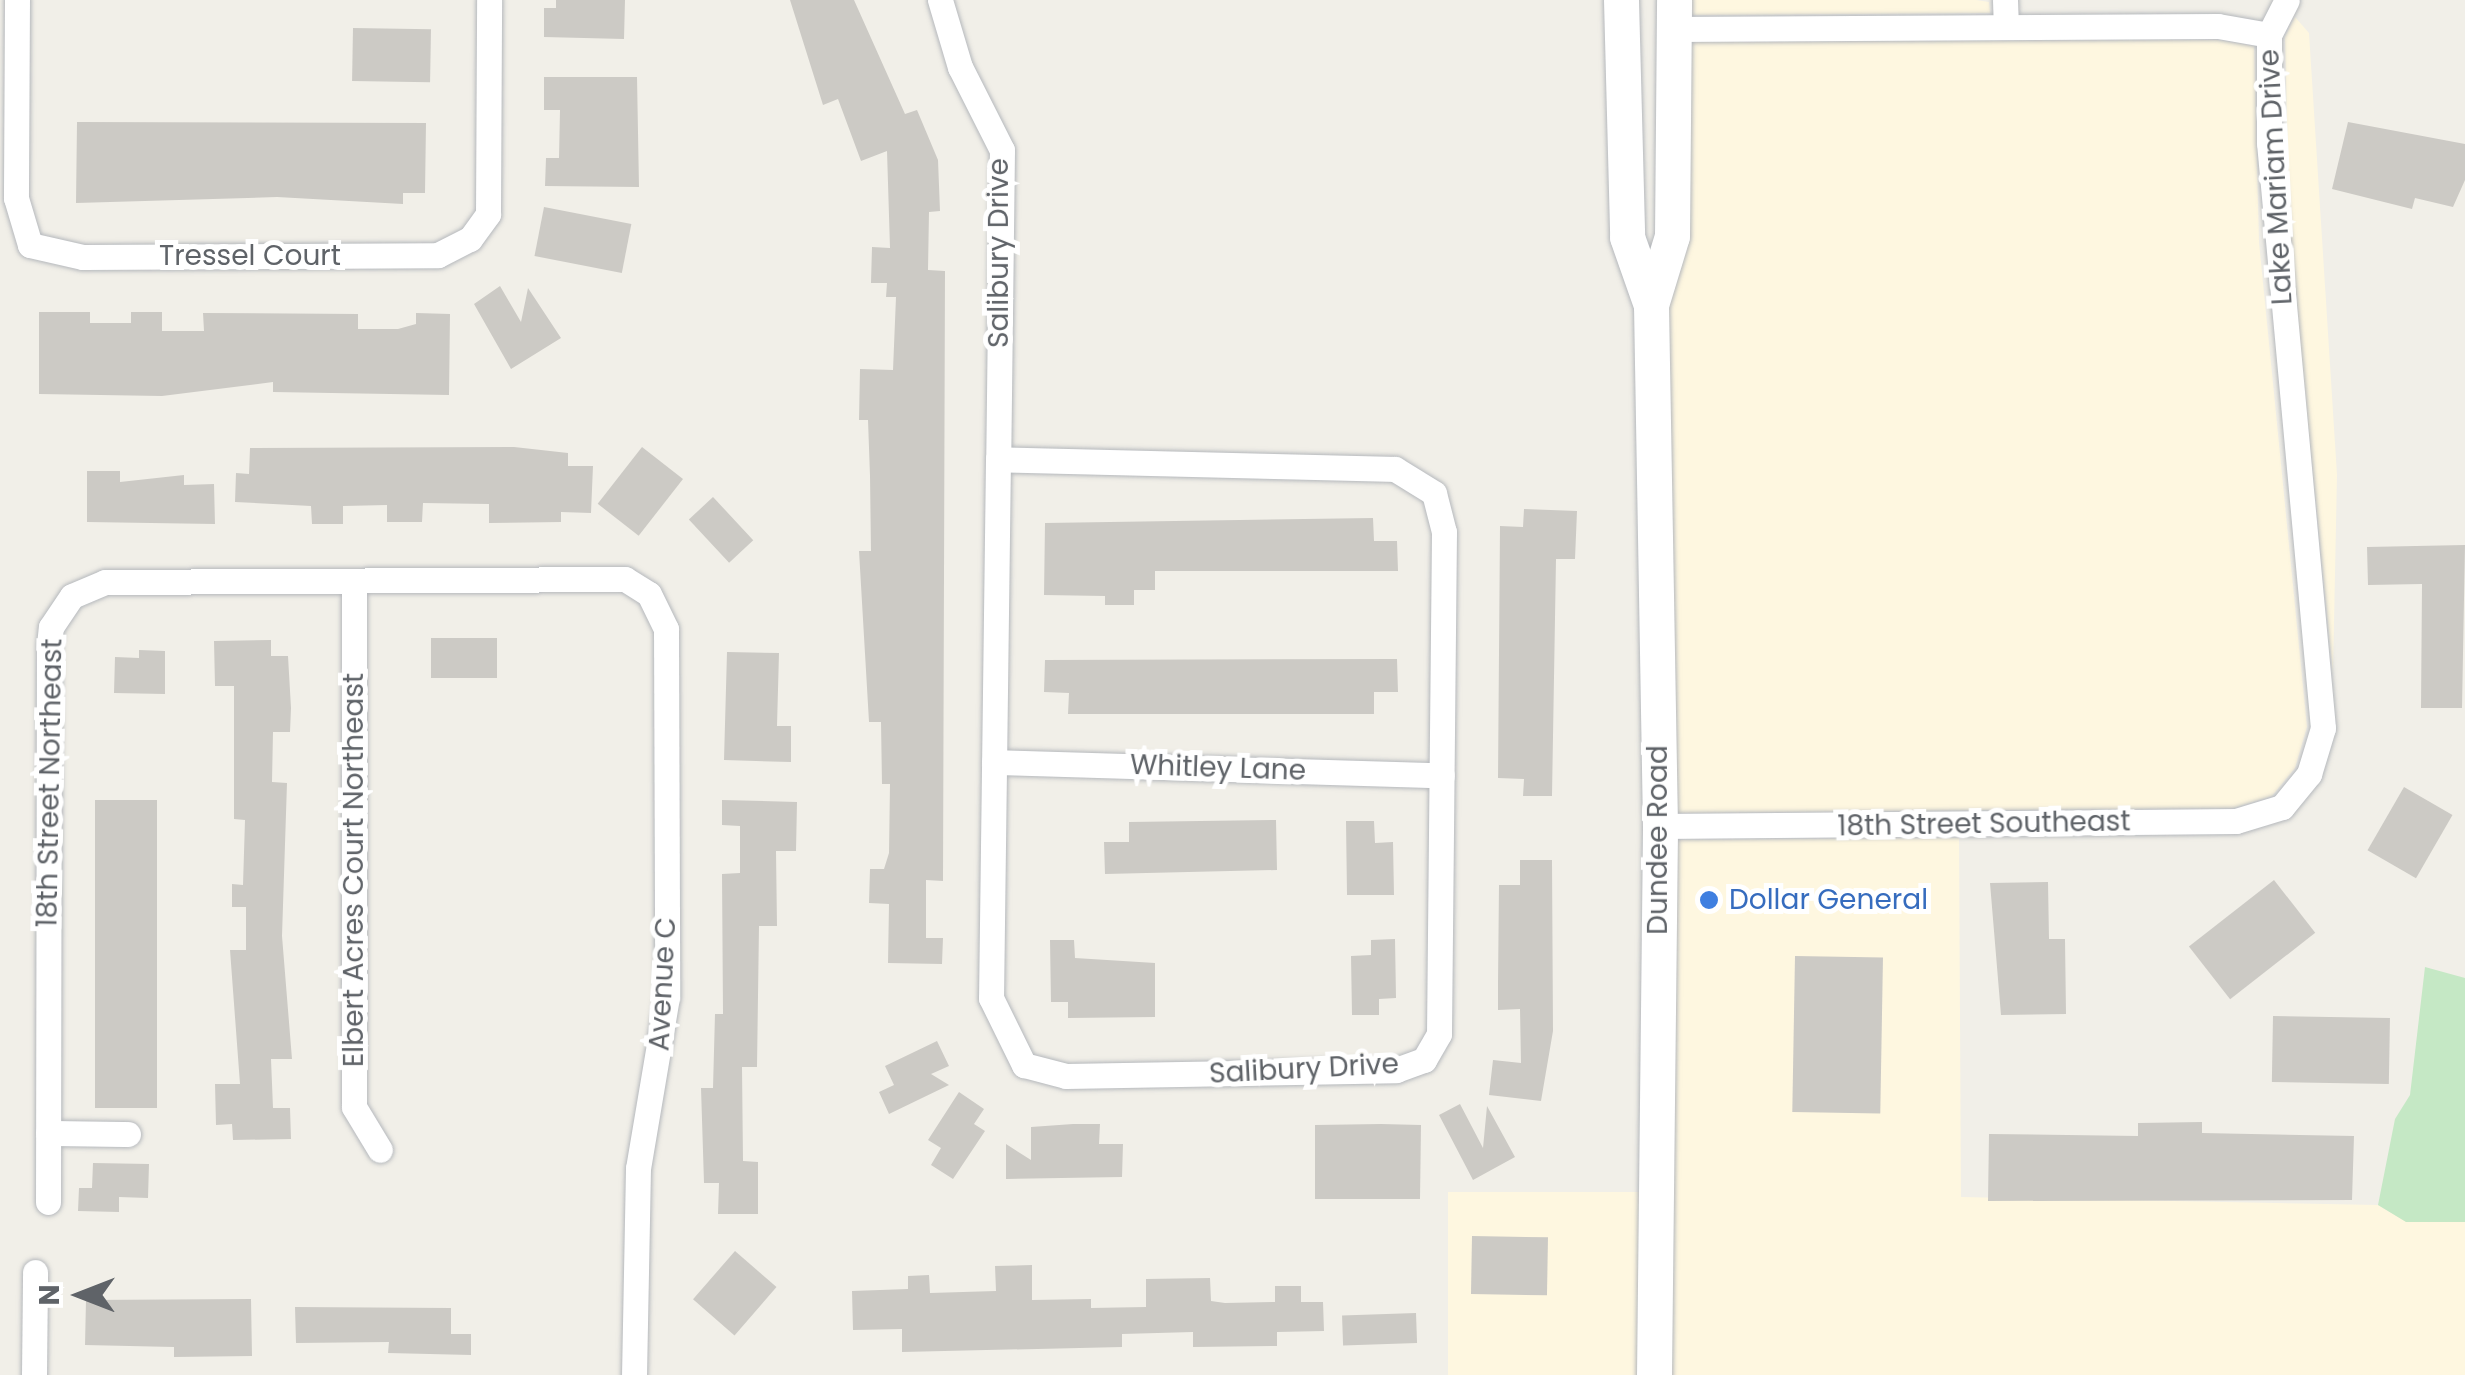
<!DOCTYPE html>
<style>
body{margin:0}
#map{position:relative;width:2465px;height:1375px;overflow:hidden;background:#f1efe8;font-family:Poppins,sans-serif}
div>[style]{position:absolute}
.commercial>*{inset:0;background:#fef7e0;transform-origin:0 0}
.green>*{inset:0;background:#c5e8c5}
.building>*{inset:0;background:#cccac5;transform-origin:0 0}
.roads{filter:drop-shadow(0 0 2px #b5b8bc) drop-shadow(0 0 2px #b5b8bc)}
.street>*{height:25px;margin:-12.5px;padding:0 12.5px;transform-origin:12.5px;border-radius:12.5px;background:#fff}
.secondary>*{height:35px;margin:-17.5px;padding:0 17.5px;transform-origin:17.5px;border-radius:17.5px;background:#fff}
.dots>*{width:28px;height:28px;translate:-50% -50%;box-sizing:border-box;border:5px solid #fff;border-radius:50%}
span{translate:-50% -50%;white-space:nowrap;text-align:center;line-height:1.15;-webkit-text-stroke:10px #fff;paint-order:stroke}
.street-label{font-size:28px;color:#5f6368}
.shop-label{font-size:28px;color:#366cbe}
.left{translate:0 -50%;text-align:left}
.north{position:absolute;left:30px;top:1245px;width:100px;height:100px;-webkit-text-stroke:8px #fff;paint-order:stroke;rotate:270deg;font-size:28px;font-weight:700;line-height:40px;text-align:center;color:#5f6368}
.north::after{content:'';display:block;margin:auto;width:35px;height:45px;background:#5f6368;clip-path:polygon(50% 0,100% 100%,50% 72%,0 100%)}
</style>
<div id="map">
<div class="commercial">
<div style="clip-path:polygon(1689px 0,1976px 0,1989px 2px,1990px 13px,1689px 15px)"></div>
<div style="clip-path:polygon(2295px 17px,2309px 33px,2337px 475px,2333px 673px,2290px 240px,2285px 37px)"></div>
<div style="clip-path:polygon(2217px 40px,2254px 46px,2259px 242px,2307px 727px,2295px 768px,2272px 796px,2233px 808px,1675px 813px,1667px 315px,1689px 42px)"></div>
<div style="clip-path:polygon(1959px 838px,1961px 1197px,2378px 1205px,2407px 1222px,2465px 1222px,2465px 1375px,1669px 1375px,1675px 840px)"></div>
<div style="left:1448px;top:1192px;width:192px;height:183px"></div>
</div>
<div class="green">
<div style="clip-path:polygon(2425px 967px,2465px 978px,2465px 1222px,2406px 1222px,2378px 1205px,2395px 1119px,2410px 1095px)"></div>
</div>
<div class="building">
<div style="clip-path:polygon(556px 0,625px 0,624px 39px,544px 37px,544px 8px,556px 8px)"></div>
<div style="clip-path:polygon(790px 0,854px 0,905px 114px,917px 110px,938px 160px,940px 211px,929px 212px,928px 270px,945px 271px,943px 881px,926px 880px,926px 938px,943px 938px,942px 964px,888px 963px,889px 904px,869px 903px,870px 869px,884px 869px,889px 853px,890px 784px,882px 784px,881px 722px,869px 722px,859px 551px,871px 551px,870px 476px,868px 420px,859px 420px,860px 369px,893px 370px,896px 297px,886px 297px,887px 283px,871px 283px,872px 247px,890px 248px,887px 151px,861px 161px,838px 99px,823px 105px)"></div>
<div style="left:353px;top:28px;width:78px;height:53px;rotate:1deg"></div>
<div style="clip-path:polygon(544px 77px,637px 77px,639px 187px,545px 186px,546px 158px,559px 158px,560px 110px,544px 110px)"></div>
<div style="clip-path:polygon(77px 122px,426px 123px,425px 193px,403px 193px,403px 204px,277px 197px,76px 203px)"></div>
<div style="clip-path:polygon(2348px 122px,2465px 144px,2465px 180px,2453px 207px,2415px 198px,2412px 209px,2332px 189px)"></div>
<div style="left:544px;top:207px;width:89px;height:50px;rotate:11deg"></div>
<div style="clip-path:polygon(500px 286px,521px 322px,528px 288px,561px 338px,511px 369px,474px 304px)"></div>
<div style="clip-path:polygon(39px 312px,90px 312px,90px 323px,131px 323px,131px 312px,162px 312px,162px 331px,204px 331px,203px 313px,358px 314px,358px 329px,398px 329px,416px 324px,416px 313px,450px 314px,449px 395px,273px 392px,273px 382px,162px 396px,39px 394px)"></div>
<div style="clip-path:polygon(514px 447px,568px 453px,568px 466px,593px 466px,591px 513px,561px 512px,561px 522px,489px 523px,489px 504px,423px 503px,422px 522px,387px 522px,387px 505px,343px 506px,343px 524px,312px 524px,311px 506px,235px 502px,236px 473px,249px 474px,250px 448px)"></div>
<div style="left:642px;top:447px;width:52px;height:72px;rotate:38deg"></div>
<div style="clip-path:polygon(87px 471px,120px 471px,120px 482px,184px 475px,184px 485px,214px 484px,215px 524px,87px 522px)"></div>
<div style="left:713px;top:497px;width:59px;height:33px;rotate:47deg"></div>
<div style="clip-path:polygon(1524px 509px,1577px 511px,1575px 559px,1556px 559px,1552px 796px,1523px 796px,1524px 779px,1498px 778px,1500px 526px,1523px 527px)"></div>
<div style="clip-path:polygon(1373px 518px,1374px 541px,1397px 541px,1398px 571px,1155px 571px,1155px 590px,1134px 590px,1134px 605px,1105px 605px,1105px 596px,1044px 595px,1045px 523px)"></div>
<div style="clip-path:polygon(2465px 545px,2462px 708px,2421px 708px,2422px 584px,2368px 585px,2367px 547px)"></div>
<div style="left:431px;top:638px;width:66px;height:40px"></div>
<div style="clip-path:polygon(271px 640px,271px 656px,288px 656px,291px 708px,290px 732px,273px 732px,272px 782px,287px 783px,282px 936px,292px 1059px,271px 1059px,273px 1108px,290px 1108px,291px 1139px,233px 1140px,232px 1124px,216px 1125px,215px 1084px,240px 1084px,230px 950px,246px 950px,246px 907px,232px 907px,232px 884px,243px 885px,245px 820px,234px 819px,234px 686px,215px 686px,214px 641px)"></div>
<div style="clip-path:polygon(139px 650px,165px 651px,165px 694px,114px 693px,115px 657px,139px 658px)"></div>
<div style="clip-path:polygon(727px 652px,779px 653px,777px 726px,791px 726px,791px 762px,724px 760px)"></div>
<div style="clip-path:polygon(1397px 659px,1398px 692px,1374px 692px,1374px 714px,1068px 714px,1069px 693px,1044px 692px,1045px 660px)"></div>
<div style="left:2404px;top:787px;width:56px;height:73px;rotate:30deg"></div>
<div style="left:157px;top:800px;width:308px;height:62px;rotate:90deg"></div>
<div style="clip-path:polygon(722px 800px,797px 802px,796px 851px,776px 851px,777px 926px,759px 926px,757px 1067px,742px 1067px,743px 1161px,758px 1162px,758px 1214px,718px 1214px,719px 1183px,704px 1183px,701px 1088px,713px 1088px,715px 1014px,723px 1014px,722px 874px,740px 873px,740px 826px,722px 825px)"></div>
<div style="clip-path:polygon(1276px 820px,1277px 870px,1105px 874px,1104px 842px,1129px 842px,1129px 822px)"></div>
<div style="clip-path:polygon(1346px 821px,1374px 821px,1375px 843px,1393px 842px,1394px 895px,1347px 895px)"></div>
<div style="clip-path:polygon(1520px 860px,1552px 860px,1553px 1031px,1541px 1101px,1489px 1095px,1493px 1060px,1521px 1063px,1520px 1009px,1498px 1010px,1498px 983px,1499px 885px,1520px 885px)"></div>
<div style="left:2274px;top:880px;width:67px;height:108px;rotate:52deg"></div>
<div style="clip-path:polygon(2048px 882px,2049px 939px,2065px 939px,2066px 1014px,2001px 1015px,1990px 883px)"></div>
<div style="clip-path:polygon(1395px 939px,1396px 998px,1379px 999px,1379px 1015px,1352px 1015px,1351px 956px,1371px 955px,1371px 940px)"></div>
<div style="clip-path:polygon(1050px 940px,1074px 940px,1075px 958px,1155px 963px,1155px 1017px,1068px 1018px,1068px 1002px,1051px 1002px)"></div>
<div style="left:1795px;top:956px;width:88px;height:156px;rotate:1deg"></div>
<div style="left:2273px;top:1016px;width:117px;height:66px;rotate:1deg"></div>
<div style="clip-path:polygon(937px 1041px,949px 1066px,931px 1074px,949px 1085px,889px 1114px,879px 1092px,894px 1085px,885px 1066px)"></div>
<div style="clip-path:polygon(959px 1092px,984px 1109px,974px 1124px,985px 1131px,953px 1179px,931px 1165px,941px 1148px,928px 1140px)"></div>
<div style="clip-path:polygon(1460px 1104px,1483px 1148px,1487px 1106px,1515px 1157px,1473px 1180px,1439px 1115px)"></div>
<div style="clip-path:polygon(2202px 1122px,2202px 1133px,2354px 1136px,2352px 1200px,1988px 1201px,1989px 1134px,2138px 1136px,2138px 1123px)"></div>
<div style="clip-path:polygon(1073px 1124px,1100px 1124px,1099px 1144px,1123px 1144px,1122px 1177px,1006px 1179px,1006px 1144px,1031px 1160px,1031px 1127px)"></div>
<div style="clip-path:polygon(1381px 1124px,1421px 1125px,1420px 1199px,1315px 1199px,1315px 1125px)"></div>
<div style="clip-path:polygon(93px 1163px,149px 1164px,148px 1198px,119px 1197px,119px 1212px,78px 1211px,79px 1188px,92px 1188px)"></div>
<div style="left:1472px;top:1236px;width:76px;height:58px;rotate:1deg"></div>
<div style="left:735px;top:1251px;width:55px;height:64px;rotate:41deg"></div>
<div style="clip-path:polygon(1032px 1265px,1032px 1300px,1091px 1299px,1091px 1308px,1146px 1307px,1146px 1279px,1210px 1278px,1211px 1301px,1225px 1303px,1275px 1302px,1275px 1286px,1301px 1286px,1301px 1302px,1323px 1302px,1324px 1331px,1277px 1332px,1277px 1346px,1193px 1347px,1193px 1332px,1122px 1334px,1122px 1347px,902px 1352px,902px 1329px,853px 1330px,852px 1291px,908px 1289px,908px 1276px,929px 1275px,930px 1293px,996px 1291px,995px 1266px)"></div>
<div style="clip-path:polygon(251px 1299px,252px 1356px,174px 1357px,174px 1347px,85px 1345px,86px 1300px)"></div>
<div style="clip-path:polygon(295px 1307px,451px 1308px,451px 1334px,471px 1334px,471px 1355px,388px 1353px,389px 1342px,296px 1343px)"></div>
<div style="left:1416px;top:1313px;width:30px;height:74px;rotate:88deg"></div>
</div>
<div class="roads">
<div class="street">
<div style="left:17px;top:0;width:198px;rotate:90.3deg"></div>
<div style="left:16px;top:198px;width:49px;rotate:73.4deg"></div>
<div style="left:30px;top:245px;width:54px;rotate:12.8deg"></div>
<div style="left:83px;top:257px;width:355px;rotate:-0.3deg"></div>
<div style="left:438px;top:255px;width:36px;rotate:-27deg"></div>
<div style="left:470px;top:239px;width:31px;rotate:-54deg"></div>
<div style="left:488px;top:214px;width:214px;rotate:-89.7deg"></div>
<div style="left:940px;top:0;width:70px;rotate:73.4deg"></div>
<div style="left:960px;top:67px;width:93px;rotate:63.2deg"></div>
<div style="left:1002px;top:150px;width:309px;rotate:90.7deg"></div>
<div style="left:998px;top:459px;width:539px;rotate:90.74deg"></div>
<div style="left:991px;top:998px;width:75px;rotate:63.8deg"></div>
<div style="left:1024px;top:1065px;width:43px;rotate:14.7deg"></div>
<div style="left:1066px;top:1076px;width:330px;rotate:-1deg"></div>
<div style="left:1396px;top:1070px;width:30px;rotate:-20deg"></div>
<div style="left:1424px;top:1060px;width:30px;rotate:-60deg"></div>
<div style="left:1439px;top:1034px;width:502px;rotate:-89.43deg"></div>
<div style="left:1444px;top:532px;width:40px;rotate:-104.4deg"></div>
<div style="left:1434px;top:493px;width:46px;rotate:-148.4deg"></div>
<div style="left:1395px;top:469px;width:397px;rotate:-178.6deg"></div>
<div style="left:2005px;top:0;width:26px;rotate:88deg"></div>
<div style="left:1673px;top:29px;width:545px;rotate:-0.32deg"></div>
<div style="left:2218px;top:26px;width:52px;rotate:10deg"></div>
<div style="left:354px;top:583px;width:524px;rotate:90deg"></div>
<div style="left:354px;top:1107px;width:50px;rotate:58.8deg"></div>
<div style="left:994px;top:762px;width:448px;rotate:1.7deg"></div>
<div style="left:1660px;top:826px;width:576px;rotate:-0.5deg"></div>
<div style="left:2236px;top:821px;width:48px;rotate:-16.9deg"></div>
<div style="left:2282px;top:807px;width:43px;rotate:-50.7deg"></div>
<div style="left:2309px;top:774px;width:48px;rotate:-73.1deg"></div>
<div style="left:2323px;top:728px;width:587px;rotate:-95.27deg"></div>
<div style="left:2269px;top:143px;width:108px;rotate:-90deg"></div>
<div style="left:2269px;top:35px;width:39px;rotate:-63deg"></div>
<div style="left:48px;top:1133px;width:80px;rotate:0.7deg"></div>
<div style="left:48px;top:1202px;width:557px;rotate:-89.9deg"></div>
<div style="left:49px;top:645px;width:18px;rotate:-84deg"></div>
<div style="left:51px;top:627px;width:37px;rotate:-56deg"></div>
<div style="left:72px;top:596px;width:36px;rotate:-23deg"></div>
<div style="left:105px;top:582px;width:520px;rotate:-0.33deg"></div>
<div style="left:625px;top:579px;width:28px;rotate:32deg"></div>
<div style="left:649px;top:594px;width:39px;rotate:64deg"></div>
<div style="left:666px;top:629px;width:368px;rotate:89.8deg"></div>
<div style="left:667px;top:997px;width:173px;rotate:99.6deg"></div>
<div style="left:638px;top:1168px;width:207px;rotate:91.1deg"></div>
<div style="left:34px;top:1375px;width:103px;rotate:-89.4deg"></div>
</div>
<div class="secondary">
<div style="left:1621px;top:0;width:237px;rotate:88.5deg"></div>
<div style="left:1627px;top:237px;width:72px;rotate:70.6deg"></div>
<div style="left:1654px;top:1375px;width:549px;rotate:-89.37deg"></div>
<div style="left:1660px;top:826px;width:521px;rotate:-90.99deg"></div>
<div style="left:1651px;top:305px;width:72px;rotate:-73.1deg"></div>
<div style="left:1672px;top:236px;width:236px;rotate:-89.5deg"></div>
</div>
</div>
<div class="dots">
<div style="left:1709px;top:900px;background:#3f7fe0"></div>
</div>
<div class="street-label">
<span style="left:2276px;top:177px;rotate:-93deg">Lake Mariam Drive</span>
<span style="left:999px;top:253px;rotate:-90deg">Salibury Drive</span>
<span style="left:250px;top:256px">Tressel Court</span>
<span style="left:1218px;top:768px;rotate:2deg">Whitley Lane</span>
<span style="left:50px;top:783px;rotate:-89deg">18th Street Northeast</span>
<span style="left:1984px;top:824px;rotate:-1deg">18th Street Southeast</span>
<span style="left:1658px;top:840px;rotate:-90deg">Dundee Road</span>
<span style="left:354px;top:870px;rotate:-90deg">Elbert Acres Court Northeast</span>
<span style="left:663px;top:984px;rotate:-87deg">Avenue C</span>
<span style="left:1304px;top:1069px;rotate:-3deg">Salibury Drive</span>
</div>
<div class="shop-label">
<span class="left" style="left:1729px;top:900px">Dollar General</span>
</div>
<div class="north">N</div>
</div>
